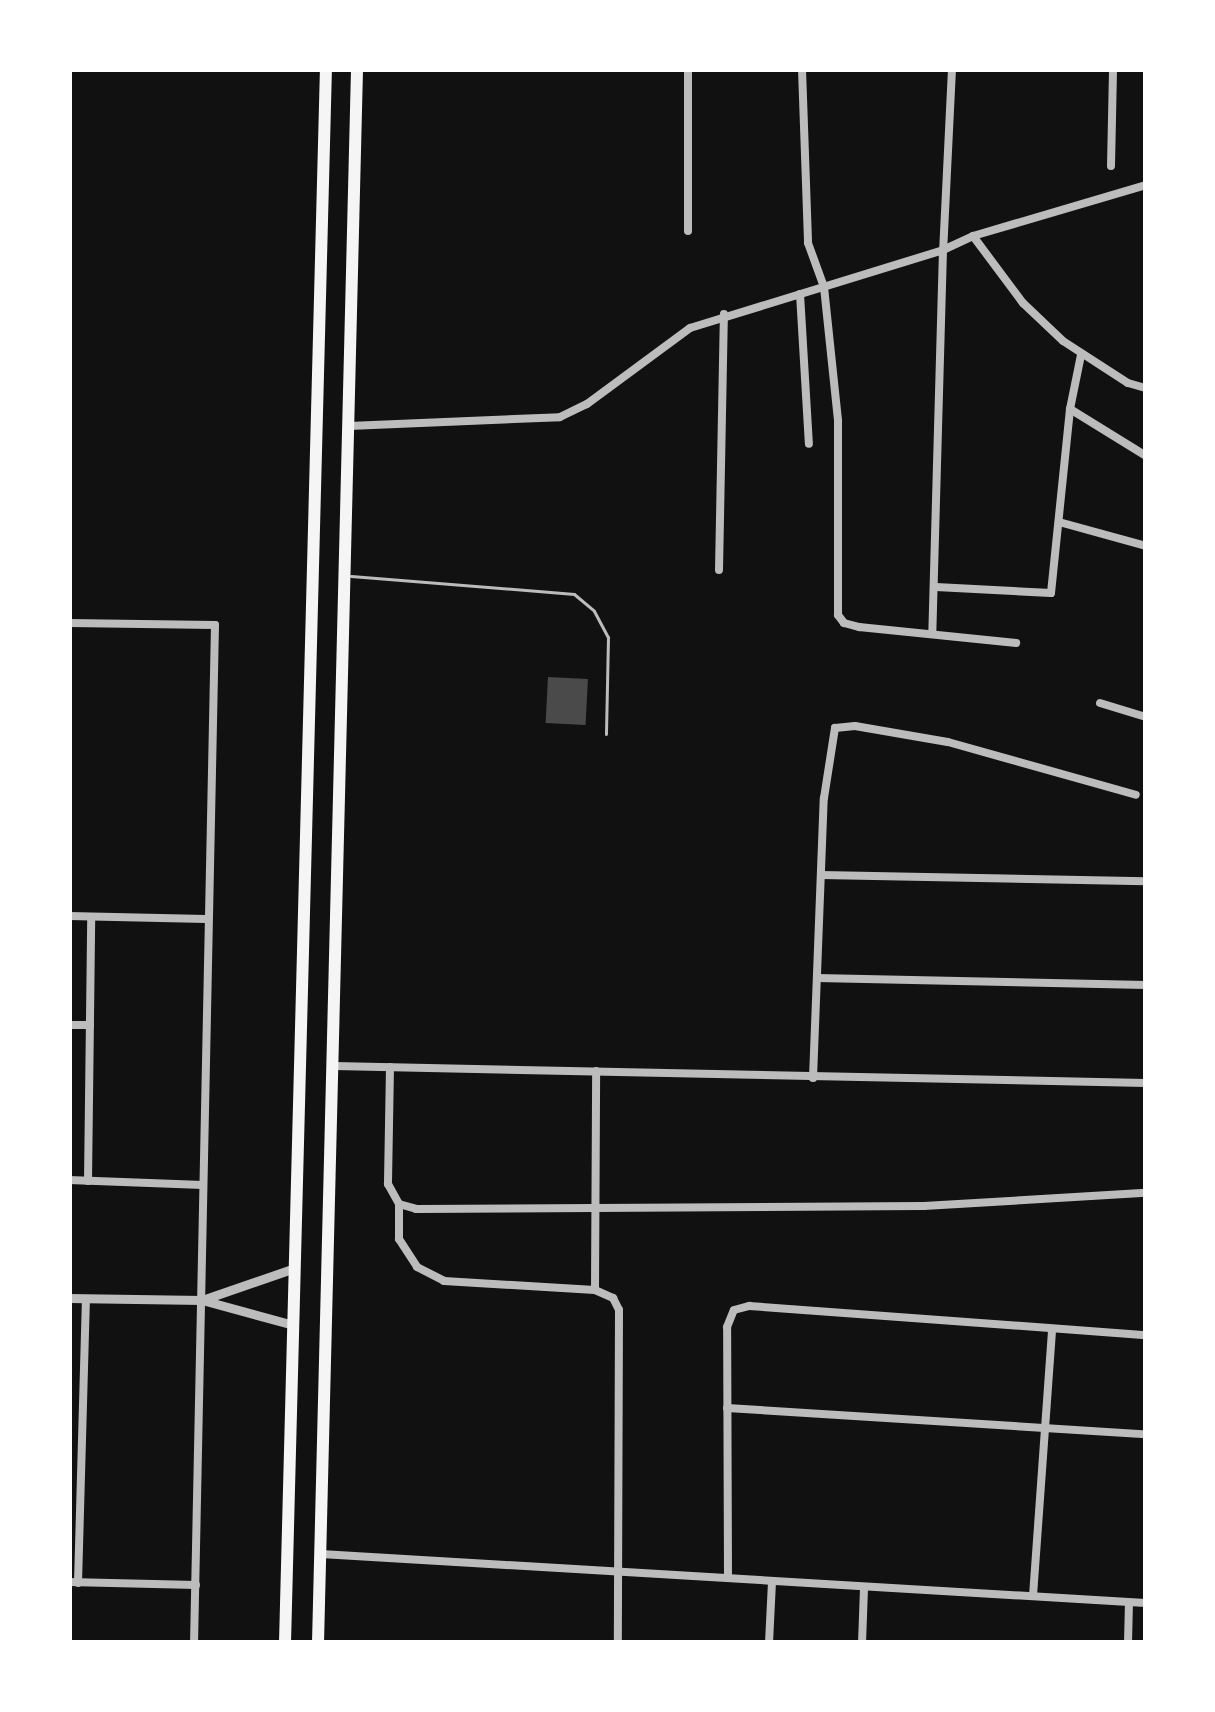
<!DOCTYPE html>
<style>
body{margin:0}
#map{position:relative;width:1215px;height:1712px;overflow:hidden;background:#111;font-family:Helvetica,sans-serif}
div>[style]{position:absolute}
.building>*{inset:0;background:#4a4a4a;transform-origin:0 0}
.service>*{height:3px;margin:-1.5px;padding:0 1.5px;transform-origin:1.5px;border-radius:1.5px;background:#bcbcbc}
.minor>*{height:8px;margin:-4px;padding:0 4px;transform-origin:4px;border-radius:4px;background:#bcbcbc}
.tertiary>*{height:9px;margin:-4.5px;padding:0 4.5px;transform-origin:4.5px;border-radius:4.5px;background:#bcbcbc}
.trunk>*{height:12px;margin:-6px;padding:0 6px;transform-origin:6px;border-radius:6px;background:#f5f5f5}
span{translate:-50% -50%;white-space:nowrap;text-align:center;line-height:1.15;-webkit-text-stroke:9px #fff;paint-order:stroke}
.frame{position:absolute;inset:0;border:72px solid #fff;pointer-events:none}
</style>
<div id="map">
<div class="building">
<div style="left:548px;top:677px;width:40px;height:46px;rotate:3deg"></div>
</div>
<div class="service">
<div style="left:351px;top:576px;width:224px;rotate:4.6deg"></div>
<div style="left:574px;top:594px;width:26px;rotate:40deg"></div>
<div style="left:594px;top:611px;width:30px;rotate:62deg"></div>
<div style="left:608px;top:637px;width:97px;rotate:91.2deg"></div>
</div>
<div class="minor">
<div style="left:688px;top:69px;width:162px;rotate:90deg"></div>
<div style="left:802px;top:69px;width:174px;rotate:88deg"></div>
<div style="left:808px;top:243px;width:47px;rotate:70deg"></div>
<div style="left:824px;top:287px;width:135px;rotate:84deg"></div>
<div style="left:838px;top:421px;width:194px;rotate:90deg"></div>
<div style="left:838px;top:615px;width:10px;rotate:53deg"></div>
<div style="left:844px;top:623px;width:16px;rotate:15deg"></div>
<div style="left:859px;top:627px;width:158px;rotate:5.8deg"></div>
<div style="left:952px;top:69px;width:181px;rotate:92.8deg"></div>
<div style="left:943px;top:250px;width:33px;rotate:-25deg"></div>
<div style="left:973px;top:236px;width:180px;rotate:-16.4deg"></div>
<div style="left:1111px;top:166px;width:97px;rotate:-88.8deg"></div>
<div style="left:973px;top:236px;width:84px;rotate:53.3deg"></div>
<div style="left:1023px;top:303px;width:55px;rotate:43.5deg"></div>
<div style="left:1063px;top:341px;width:77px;rotate:32.9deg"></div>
<div style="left:1128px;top:383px;width:19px;rotate:16deg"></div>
<div style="left:800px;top:294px;width:150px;rotate:86.6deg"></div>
<div style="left:1070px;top:409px;width:89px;rotate:31.7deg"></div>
<div style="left:349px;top:426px;width:211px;rotate:-2.4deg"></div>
<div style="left:560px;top:417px;width:30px;rotate:-26deg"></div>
<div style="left:587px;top:404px;width:128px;rotate:-36.4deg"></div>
<div style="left:690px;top:328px;width:265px;rotate:-17.1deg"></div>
<div style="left:943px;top:250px;width:384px;rotate:91.6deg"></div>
<div style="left:1059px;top:522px;width:90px;rotate:15.4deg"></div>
<div style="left:719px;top:570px;width:256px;rotate:-88.9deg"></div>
<div style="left:936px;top:587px;width:115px;rotate:3deg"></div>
<div style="left:1051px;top:593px;width:185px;rotate:-84.1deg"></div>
<div style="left:1070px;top:409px;width:55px;rotate:-78.5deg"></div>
<div style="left:69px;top:623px;width:146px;rotate:0.8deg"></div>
<div style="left:215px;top:625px;width:1018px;rotate:91.18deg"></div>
<div style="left:1100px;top:703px;width:48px;rotate:16.9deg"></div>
<div style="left:821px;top:875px;width:325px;rotate:1.1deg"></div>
<div style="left:69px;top:916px;width:137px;rotate:1.3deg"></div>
<div style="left:817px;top:978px;width:329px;rotate:1.2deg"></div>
<div style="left:69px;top:1025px;width:21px"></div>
<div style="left:334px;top:1066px;width:812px;rotate:1.2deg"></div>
<div style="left:390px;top:1067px;width:117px;rotate:91deg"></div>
<div style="left:388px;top:1184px;width:23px;rotate:61deg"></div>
<div style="left:399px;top:1204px;width:18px;rotate:16deg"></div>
<div style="left:416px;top:1209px;width:508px;rotate:-0.34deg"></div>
<div style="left:924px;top:1206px;width:222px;rotate:-3.4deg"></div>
<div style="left:813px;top:1078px;width:280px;rotate:-87.8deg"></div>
<div style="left:824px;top:798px;width:71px;rotate:-81.1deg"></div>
<div style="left:835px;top:728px;width:20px;rotate:-6deg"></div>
<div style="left:855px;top:726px;width:94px;rotate:9.8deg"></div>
<div style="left:948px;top:742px;width:195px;rotate:15.7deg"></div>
<div style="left:69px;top:1180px;width:134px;rotate:2.1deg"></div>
<div style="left:88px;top:1181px;width:264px;rotate:-89.3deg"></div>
<div style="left:399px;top:1204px;width:35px;rotate:90deg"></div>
<div style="left:399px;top:1239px;width:33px;rotate:57deg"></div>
<div style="left:417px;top:1267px;width:30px;rotate:27deg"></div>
<div style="left:444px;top:1281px;width:151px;rotate:3.4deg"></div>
<div style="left:595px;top:1290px;width:20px;rotate:24deg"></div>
<div style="left:613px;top:1298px;width:13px;rotate:63deg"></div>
<div style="left:619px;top:1310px;width:333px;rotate:90.2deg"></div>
<div style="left:595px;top:1290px;width:219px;rotate:-89.7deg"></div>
<div style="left:727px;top:1408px;width:420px;rotate:3.6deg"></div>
<div style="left:321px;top:1554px;width:826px;rotate:3.4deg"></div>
<div style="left:728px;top:1577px;width:250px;rotate:-90.2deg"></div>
<div style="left:727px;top:1327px;width:18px;rotate:-68deg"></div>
<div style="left:734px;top:1310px;width:16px;rotate:-15deg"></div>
<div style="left:749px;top:1306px;width:398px;rotate:4.2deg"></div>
<div style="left:69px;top:1582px;width:127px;rotate:1.4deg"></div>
<div style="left:78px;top:1583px;width:284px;rotate:-88.4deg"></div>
<div style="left:1033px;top:1596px;width:266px;rotate:-85.9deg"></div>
<div style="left:769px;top:1643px;width:62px;rotate:-87.2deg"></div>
<div style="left:862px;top:1643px;width:55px;rotate:-87.9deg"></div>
<div style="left:1128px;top:1643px;width:40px;rotate:-88.6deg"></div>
</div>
<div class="tertiary">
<div style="left:69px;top:1298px;width:133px;rotate:0.9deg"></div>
<div style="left:202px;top:1300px;width:91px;rotate:15.3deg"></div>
<div style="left:202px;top:1300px;width:95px;rotate:-19deg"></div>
</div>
<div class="trunk">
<div style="left:285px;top:1643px;width:1575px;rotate:-88.51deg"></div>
<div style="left:318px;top:1643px;width:1574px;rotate:-88.58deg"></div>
</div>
<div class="frame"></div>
</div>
